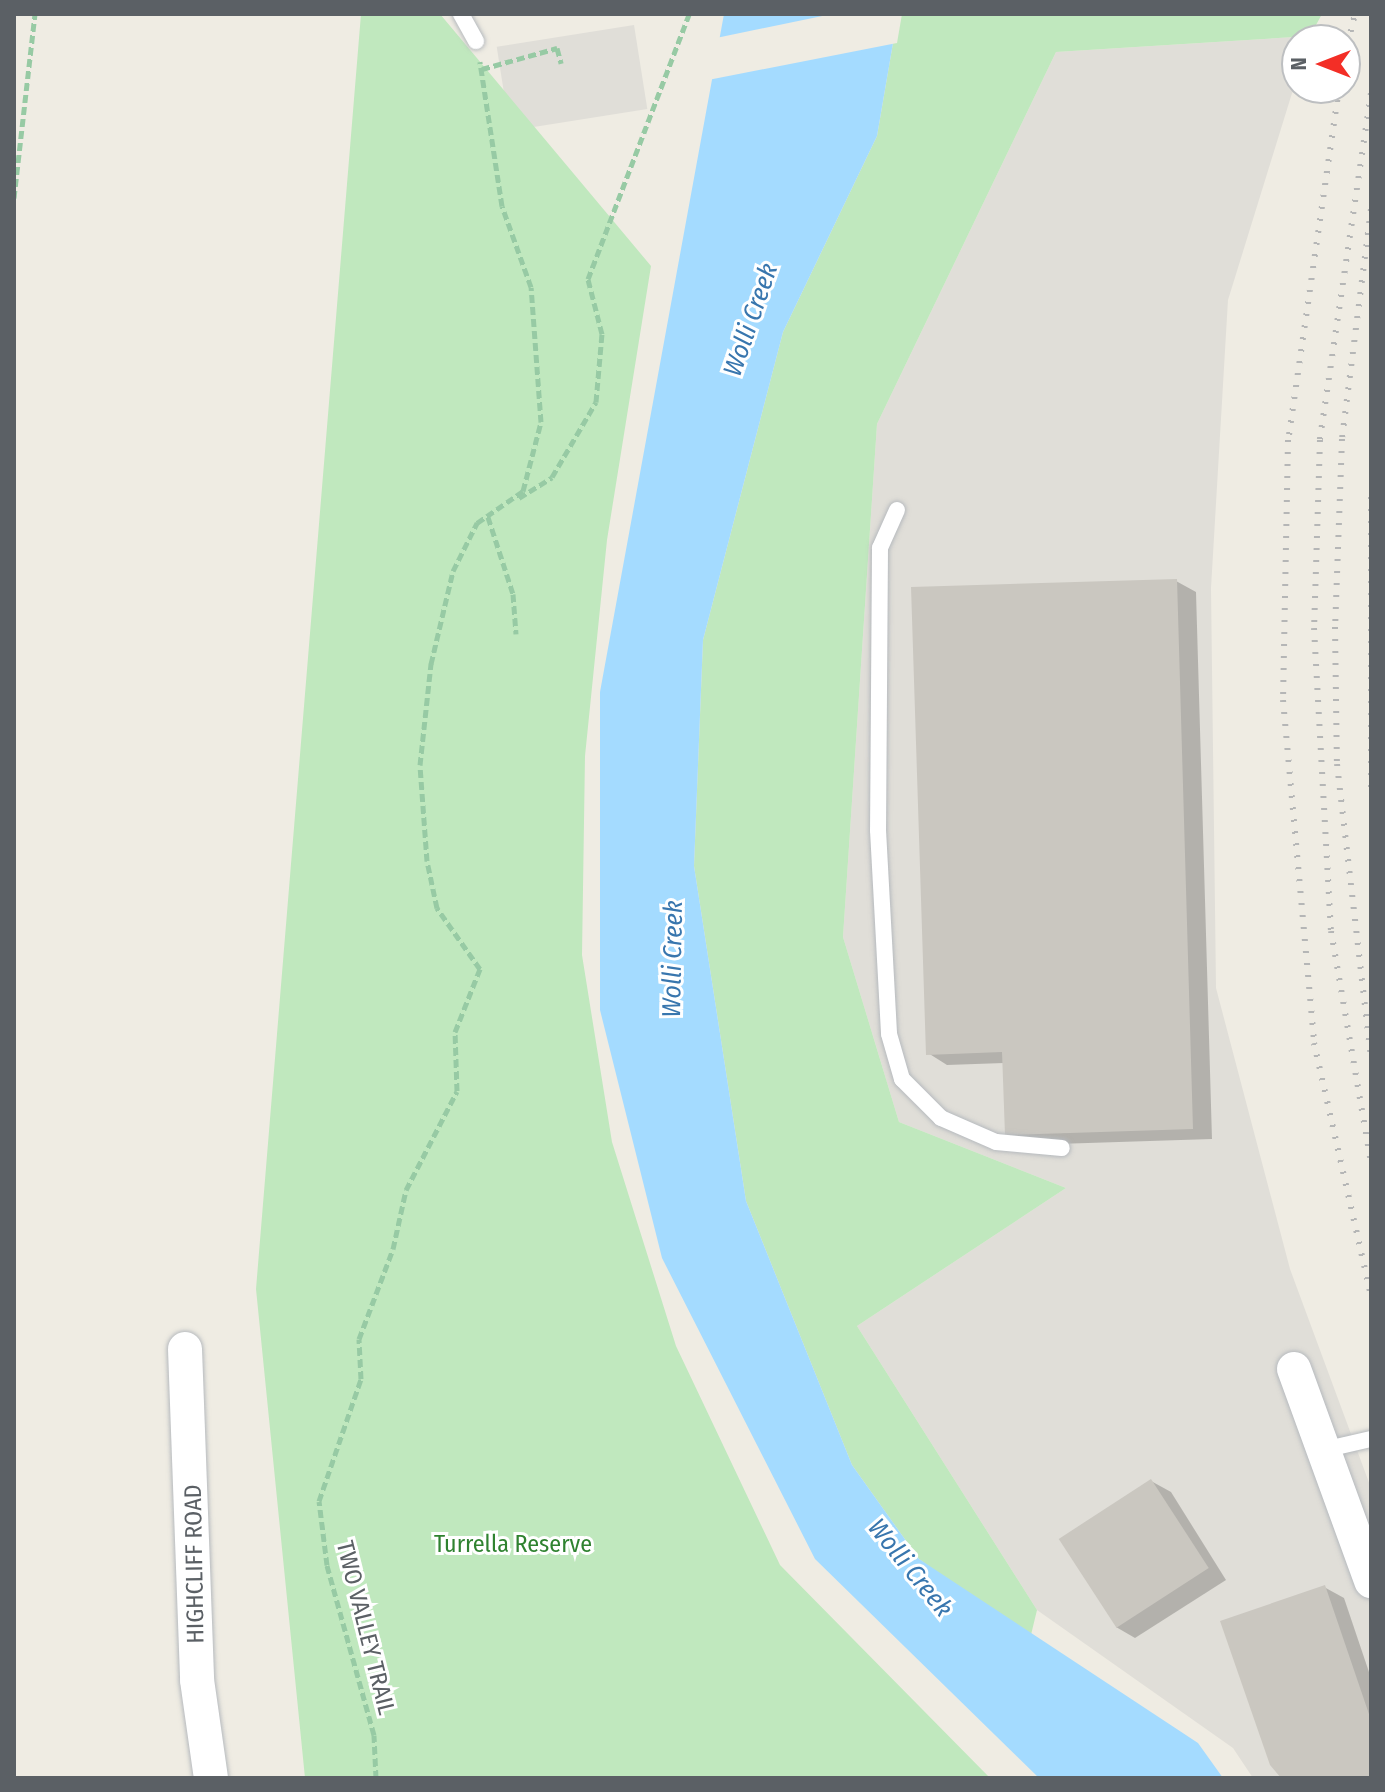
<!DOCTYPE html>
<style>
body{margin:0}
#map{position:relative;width:1385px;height:1792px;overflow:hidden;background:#efece3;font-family:"Fira Sans Condensed",sans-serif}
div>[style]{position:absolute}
.industrial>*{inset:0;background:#e0ded8;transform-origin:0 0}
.green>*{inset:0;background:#c0e8be}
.water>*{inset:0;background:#a4dbff}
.pier>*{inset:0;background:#efece3}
.shadow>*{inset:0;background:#0003}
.building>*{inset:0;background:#cac7c0;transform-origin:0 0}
.path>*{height:5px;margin-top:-2.5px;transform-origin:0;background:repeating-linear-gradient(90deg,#97caa4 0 8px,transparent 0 12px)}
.roads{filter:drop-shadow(0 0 2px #b6babe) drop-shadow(0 0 2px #b6babe)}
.lane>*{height:16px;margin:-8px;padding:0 8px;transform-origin:8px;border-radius:8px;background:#fff}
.street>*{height:34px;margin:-17px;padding:0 17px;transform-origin:17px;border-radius:17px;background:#fff}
.rail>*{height:6px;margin-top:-3px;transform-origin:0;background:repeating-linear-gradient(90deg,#b5b6b6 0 2px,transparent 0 12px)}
span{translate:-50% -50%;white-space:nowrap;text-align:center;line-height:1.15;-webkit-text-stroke:6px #fff;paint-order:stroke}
.park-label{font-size:24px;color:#2f8230}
.street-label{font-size:24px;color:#5b6065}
.water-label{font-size:26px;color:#3876ae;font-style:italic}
.frame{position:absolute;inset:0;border:16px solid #5b6065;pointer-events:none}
.north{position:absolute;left:1281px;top:24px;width:80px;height:80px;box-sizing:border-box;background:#fff;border:2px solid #bdbfc1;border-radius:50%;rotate:270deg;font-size:22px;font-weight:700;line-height:32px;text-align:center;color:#5b6065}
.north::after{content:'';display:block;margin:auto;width:28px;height:36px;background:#f32e26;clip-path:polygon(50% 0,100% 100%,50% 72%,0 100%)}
</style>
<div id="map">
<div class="industrial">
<div style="left:634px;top:25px;width:85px;height:139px;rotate:81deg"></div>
<div style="clip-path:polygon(1310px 36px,1297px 40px,1297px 77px,1228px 300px,1211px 588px,1216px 988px,1290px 1269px,1371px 1488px,1371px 1778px,1253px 1778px,1233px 1748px,1037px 1610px,857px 1326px,1066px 1188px,899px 1122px,843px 937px,877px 424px,1056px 52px)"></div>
</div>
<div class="green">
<div style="clip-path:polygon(361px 14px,440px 14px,651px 266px,607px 540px,585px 756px,582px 955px,612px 1142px,676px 1346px,780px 1565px,990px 1778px,305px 1778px,256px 1289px)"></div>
<div style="clip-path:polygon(898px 14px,1322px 14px,1310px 36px,1056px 52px,877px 424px,843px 937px,899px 1122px,1066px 1188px,857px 1326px,1037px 1610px,1030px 1639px,919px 1559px,852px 1465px,746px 1201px,694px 866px,703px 640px,783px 332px,877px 136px)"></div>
</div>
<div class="water">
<div style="clip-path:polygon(724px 14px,898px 14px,877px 136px,783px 332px,703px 640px,694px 866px,746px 1201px,852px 1465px,919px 1559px,1198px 1743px,1223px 1778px,1039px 1778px,815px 1559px,662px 1258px,600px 1010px,600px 692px)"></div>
</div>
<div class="pier">
<div style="clip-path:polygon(832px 14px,902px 14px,897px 43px,708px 80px,716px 38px)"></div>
</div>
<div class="shadow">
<div style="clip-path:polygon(1176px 581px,1196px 592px,1212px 1139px,1026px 1145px,1007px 1134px,1004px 1063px,947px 1065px,928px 1053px)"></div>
<div style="clip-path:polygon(1151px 1481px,1171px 1492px,1226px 1580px,1135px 1638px,1116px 1627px)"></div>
<div style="clip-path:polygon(1324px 1587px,1344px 1598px,1371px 1678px,1371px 1778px,1284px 1778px)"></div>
</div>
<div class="building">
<div style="clip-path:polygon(1177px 579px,1193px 1129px,1005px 1135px,1002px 1052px,926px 1055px,911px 587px)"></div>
<div style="left:1151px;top:1479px;width:106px;height:110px;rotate:57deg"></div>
<div style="clip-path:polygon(1325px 1585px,1371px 1720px,1371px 1778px,1281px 1778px,1270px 1765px,1220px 1621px)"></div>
</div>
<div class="path">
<div style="left:482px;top:69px;width:78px;rotate:-15.6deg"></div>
<div style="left:557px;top:48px;width:16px;rotate:75deg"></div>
<div style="left:14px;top:198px;width:185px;rotate:-83.5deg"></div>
<div style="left:519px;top:498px;width:39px;rotate:-32deg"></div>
<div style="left:552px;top:477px;width:87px;rotate:-59.6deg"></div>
<div style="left:596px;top:402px;width:68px;rotate:-85deg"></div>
<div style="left:602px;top:334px;width:57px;rotate:-104.3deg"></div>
<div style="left:588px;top:279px;width:284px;rotate:-69.1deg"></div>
<div style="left:488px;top:517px;width:81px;rotate:72deg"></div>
<div style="left:513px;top:594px;width:40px;rotate:85.7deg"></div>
<div style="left:376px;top:1778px;width:43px;rotate:-92.7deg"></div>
<div style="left:374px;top:1735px;width:176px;rotate:-105.5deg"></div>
<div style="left:327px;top:1565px;width:64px;rotate:-97.1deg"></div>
<div style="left:319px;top:1501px;width:129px;rotate:-71deg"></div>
<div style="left:361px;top:1379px;width:40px;rotate:-92.9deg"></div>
<div style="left:359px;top:1339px;width:96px;rotate:-69.3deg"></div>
<div style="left:393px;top:1249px;width:60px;rotate:-77.6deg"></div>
<div style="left:406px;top:1190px;width:111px;rotate:-62.7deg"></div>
<div style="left:457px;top:1091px;width:59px;rotate:-91.9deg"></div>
<div style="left:455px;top:1032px;width:68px;rotate:-68.4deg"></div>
<div style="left:480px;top:969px;width:75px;rotate:-125.2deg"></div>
<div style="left:437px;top:908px;width:48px;rotate:-102deg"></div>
<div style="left:427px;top:861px;width:96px;rotate:-94.2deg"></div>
<div style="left:420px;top:765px;width:102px;rotate:-83.8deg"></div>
<div style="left:431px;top:664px;width:96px;rotate:-76.7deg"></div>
<div style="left:453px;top:571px;width:54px;rotate:-63.4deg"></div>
<div style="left:477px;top:523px;width:56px;rotate:-34.8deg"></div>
<div style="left:523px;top:491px;width:71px;rotate:-75.4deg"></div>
<div style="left:541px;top:422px;width:135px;rotate:-94.2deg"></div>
<div style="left:531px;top:287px;width:86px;rotate:-109.7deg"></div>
<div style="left:502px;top:206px;width:146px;rotate:-98.7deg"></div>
</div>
<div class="roads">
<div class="lane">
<div style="left:461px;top:14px;width:31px;rotate:61deg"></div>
<div style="left:897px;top:510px;width:42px;rotate:114.1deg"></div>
<div style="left:880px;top:548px;width:282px;rotate:90.4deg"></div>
<div style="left:878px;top:830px;width:204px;rotate:86.9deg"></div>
<div style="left:889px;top:1034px;width:47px;rotate:73.9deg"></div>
<div style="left:902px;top:1079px;width:55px;rotate:45deg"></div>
<div style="left:941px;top:1118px;width:60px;rotate:23.6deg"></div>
<div style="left:996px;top:1142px;width:66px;rotate:5.2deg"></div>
<div style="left:1323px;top:1450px;width:49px;rotate:-12.9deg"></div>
</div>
<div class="street">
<div style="left:185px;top:1349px;width:331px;rotate:87.9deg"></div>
<div style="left:197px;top:1680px;width:99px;rotate:81.9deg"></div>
<div style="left:1294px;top:1369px;width:226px;rotate:70deg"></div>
</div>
</div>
<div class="rail">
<div style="left:1345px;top:55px;width:42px;rotate:-76.3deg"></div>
<div style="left:1339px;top:88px;width:356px;rotate:98.2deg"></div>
<div style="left:1288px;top:440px;width:260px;rotate:91.1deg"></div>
<div style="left:1283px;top:700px;width:344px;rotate:84.8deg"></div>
<div style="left:1314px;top:1043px;width:259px;rotate:77.3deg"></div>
<div style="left:1371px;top:93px;width:351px;rotate:98.4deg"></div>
<div style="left:1320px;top:440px;width:188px;rotate:91.8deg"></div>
<div style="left:1314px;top:628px;width:303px;rotate:86.8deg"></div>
<div style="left:1331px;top:931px;width:235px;rotate:80.2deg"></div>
<div style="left:1371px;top:209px;width:232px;rotate:97.2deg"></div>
<div style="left:1342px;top:439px;width:188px;rotate:92.1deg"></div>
<div style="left:1335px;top:627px;width:137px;rotate:89.2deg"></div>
<div style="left:1337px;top:764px;width:297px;rotate:83.4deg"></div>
<div style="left:1371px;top:497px;width:290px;rotate:90deg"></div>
</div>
<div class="park-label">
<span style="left:513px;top:1545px">Turrella Reserve</span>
</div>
<div class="street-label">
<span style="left:195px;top:1564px;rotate:-91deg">HIGHCLIFF ROAD</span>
<span style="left:365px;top:1628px;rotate:76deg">TWO VALLEY TRAIL</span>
</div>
<div class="water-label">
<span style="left:751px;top:320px;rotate:-71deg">Wolli Creek</span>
<span style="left:673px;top:959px;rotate:-89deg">Wolli Creek</span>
<span style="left:910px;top:1568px;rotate:51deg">Wolli Creek</span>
</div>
<div class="frame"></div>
<div class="north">N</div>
</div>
